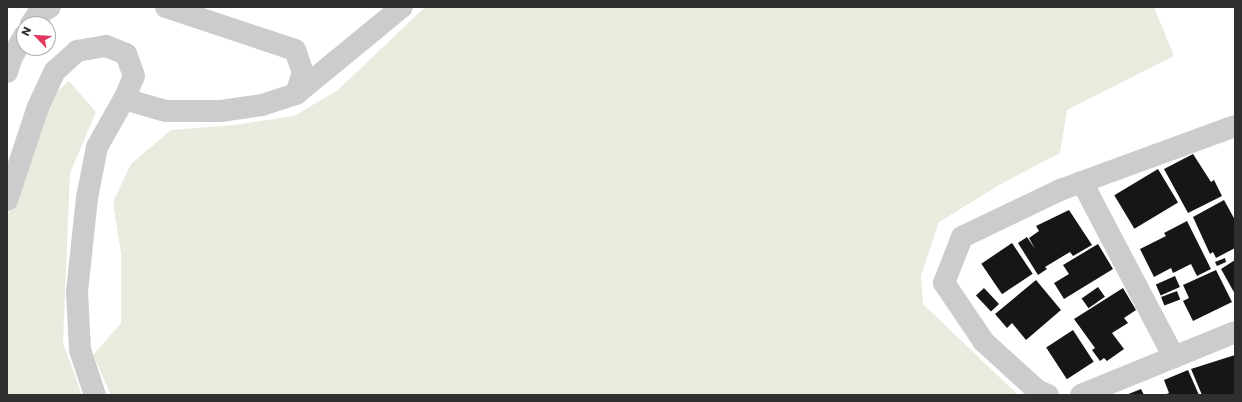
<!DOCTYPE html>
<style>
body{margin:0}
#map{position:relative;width:1242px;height:402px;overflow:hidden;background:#fff;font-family:Poppins,sans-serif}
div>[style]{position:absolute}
.green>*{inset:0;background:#e8ecde}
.building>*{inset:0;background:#161616;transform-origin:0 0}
.minor>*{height:22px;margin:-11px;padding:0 11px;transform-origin:11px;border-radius:11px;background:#ccc}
span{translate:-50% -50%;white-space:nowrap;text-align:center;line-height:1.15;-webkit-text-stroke:4px #fff;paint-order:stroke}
.frame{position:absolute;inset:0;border:8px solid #2f2f2f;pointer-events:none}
.north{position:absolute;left:16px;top:16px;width:40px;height:40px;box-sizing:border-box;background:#fff;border:1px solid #acacac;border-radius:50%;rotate:295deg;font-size:11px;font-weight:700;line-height:16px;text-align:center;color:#2f2f2f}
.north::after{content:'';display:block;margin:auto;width:14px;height:18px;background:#e0385f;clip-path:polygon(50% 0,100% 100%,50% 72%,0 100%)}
</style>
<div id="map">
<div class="green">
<div style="clip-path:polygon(425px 7px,1154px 7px,1174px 56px,1067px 110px,1060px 153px,1001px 184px,939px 222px,921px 276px,923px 304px,1018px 395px,111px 395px,93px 355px,121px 323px,121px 254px,113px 202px,131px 164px,171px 130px,235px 125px,294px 116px,338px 90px)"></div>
<div style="clip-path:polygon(69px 81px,96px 112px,70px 173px,63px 343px,82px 395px,7px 395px,7px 217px,50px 98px)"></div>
</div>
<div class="building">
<div style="clip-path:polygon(1193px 154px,1211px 182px,1214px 180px,1222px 196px,1188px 213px,1164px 169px)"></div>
<div style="left:1158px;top:169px;width:39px;height:51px;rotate:59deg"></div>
<div style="clip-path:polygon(1224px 200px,1235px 220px,1235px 248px,1216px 258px,1213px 252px,1210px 254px,1193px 217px)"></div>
<div style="clip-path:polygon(1069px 210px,1092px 245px,1073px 256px,1070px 252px,1045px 267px,1047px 269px,1038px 275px,1018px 243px,1027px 237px,1035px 249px,1029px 238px,1039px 231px,1036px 226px)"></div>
<div style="clip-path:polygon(1187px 221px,1211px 269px,1197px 276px,1191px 264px,1173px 273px,1171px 268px,1154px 277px,1140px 249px,1166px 236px,1164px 233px)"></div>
<div style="left:1012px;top:243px;width:37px;height:37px;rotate:56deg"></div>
<div style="clip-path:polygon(1098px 244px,1113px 269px,1064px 299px,1054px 283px,1069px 274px,1063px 265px)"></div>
<div style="clip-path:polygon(1225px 258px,1226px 262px,1217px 266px,1215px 262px)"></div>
<div style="clip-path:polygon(1235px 260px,1235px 294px,1221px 269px)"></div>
<div style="clip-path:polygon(1216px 270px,1232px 302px,1193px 321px,1183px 301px,1189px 298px,1183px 285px)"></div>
<div style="left:1175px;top:276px;width:12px;height:21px;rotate:66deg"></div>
<div style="clip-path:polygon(1036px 280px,1061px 310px,1026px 340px,1012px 323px,1007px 328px,995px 314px)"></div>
<div style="left:1098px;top:287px;width:12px;height:20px;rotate:55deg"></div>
<div style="left:984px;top:288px;width:22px;height:11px;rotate:47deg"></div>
<div style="clip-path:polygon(1123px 288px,1136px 310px,1124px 318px,1128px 323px,1112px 333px,1124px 349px,1107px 361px,1104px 358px,1100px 361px,1092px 350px,1095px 348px,1074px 319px)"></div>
<div style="left:1177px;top:291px;width:9px;height:17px;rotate:69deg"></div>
<div style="left:1073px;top:330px;width:38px;height:32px;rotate:57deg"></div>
<div style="clip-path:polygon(1235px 355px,1235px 395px,1202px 395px,1191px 369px)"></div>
<div style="clip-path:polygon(1188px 370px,1199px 395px,1164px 395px,1169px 393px,1164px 380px)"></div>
<div style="clip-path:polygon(1141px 389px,1144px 395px,1126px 395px)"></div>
</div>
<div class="minor">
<div style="left:31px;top:24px;width:11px;rotate:-56deg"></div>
<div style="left:37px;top:15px;width:15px;rotate:-32deg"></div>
<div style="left:7px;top:72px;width:16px;rotate:-72deg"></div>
<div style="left:12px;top:57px;width:24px;rotate:-60deg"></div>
<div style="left:296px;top:94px;width:137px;rotate:-39.4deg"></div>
<div style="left:124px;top:99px;width:44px;rotate:15.9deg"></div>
<div style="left:166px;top:111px;width:55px"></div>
<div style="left:221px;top:111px;width:41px;rotate:-8.3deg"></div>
<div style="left:262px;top:105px;width:36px;rotate:-18deg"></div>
<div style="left:296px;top:94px;width:22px;rotate:-72deg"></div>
<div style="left:303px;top:73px;width:24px;rotate:-109deg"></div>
<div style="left:295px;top:50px;width:136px;rotate:-161.6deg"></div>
<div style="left:1082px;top:182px;width:198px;rotate:62.3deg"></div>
<div style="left:7px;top:200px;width:98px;rotate:-71.6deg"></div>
<div style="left:38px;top:107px;width:40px;rotate:-65deg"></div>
<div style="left:55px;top:71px;width:30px;rotate:-42deg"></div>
<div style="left:77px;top:51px;width:29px;rotate:-10deg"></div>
<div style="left:106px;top:46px;width:22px;rotate:22deg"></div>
<div style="left:126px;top:54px;width:23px;rotate:70deg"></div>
<div style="left:134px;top:76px;width:25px;rotate:113deg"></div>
<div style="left:124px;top:99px;width:55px;rotate:119.4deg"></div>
<div style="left:97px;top:147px;width:52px;rotate:101.1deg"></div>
<div style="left:87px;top:198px;width:95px;rotate:96.1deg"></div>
<div style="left:77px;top:292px;width:58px;rotate:87deg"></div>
<div style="left:80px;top:350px;width:47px;rotate:71.6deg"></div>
<div style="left:1048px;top:395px;width:11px;rotate:-158deg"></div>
<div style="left:1038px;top:391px;width:73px;rotate:-137.8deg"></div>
<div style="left:984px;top:342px;width:71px;rotate:-124.1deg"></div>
<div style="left:944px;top:283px;width:49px;rotate:-68.6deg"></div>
<div style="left:962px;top:237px;width:109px;rotate:-25.6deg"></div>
<div style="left:1060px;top:190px;width:186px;rotate:-20.1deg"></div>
<div style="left:1081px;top:395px;width:166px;rotate:-22.2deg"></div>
</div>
<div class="frame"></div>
<div class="north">N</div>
</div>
